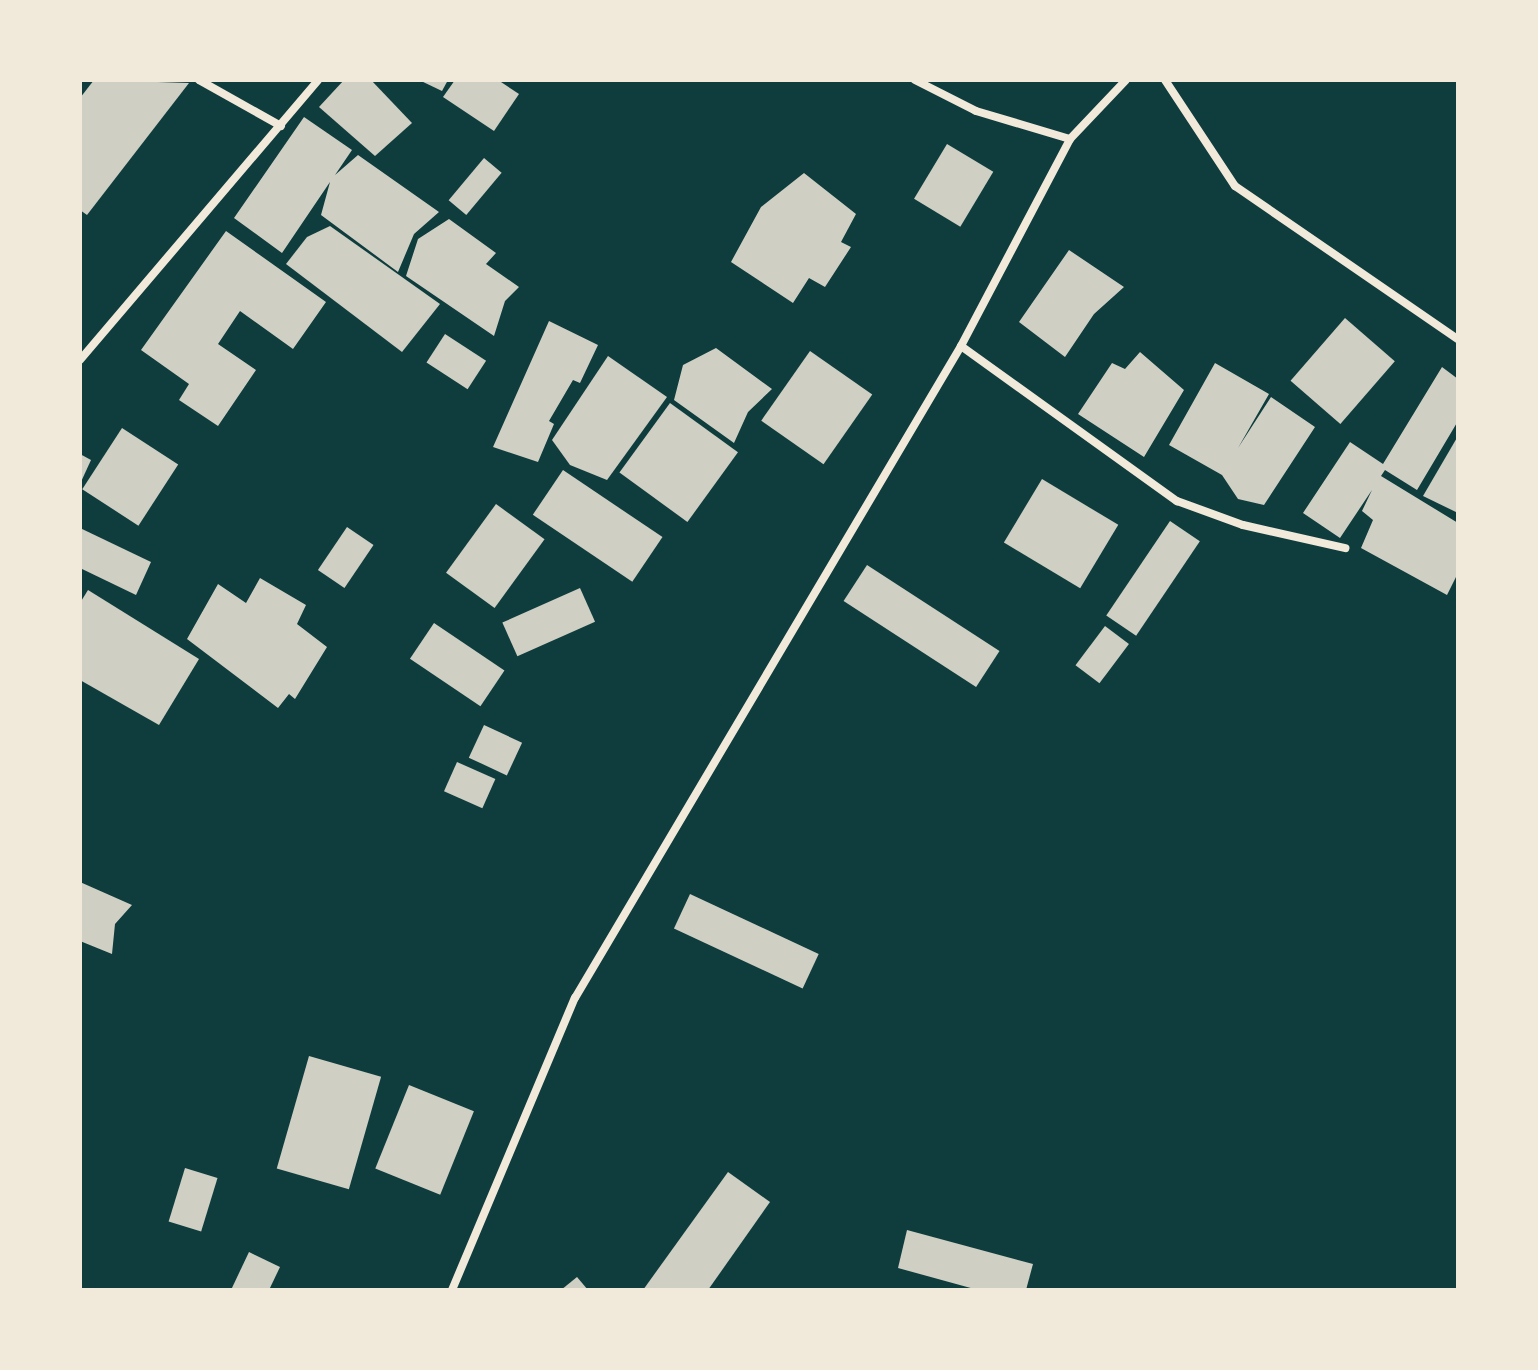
<!DOCTYPE html>
<style>
body{margin:0}
#map{position:relative;width:1538px;height:1370px;overflow:hidden;background:#0f3d3e;font-family:"Work Sans",sans-serif}
div>[style]{position:absolute}
.building>*{inset:0;background:#cfcfc3;transform-origin:0 0}
.minor>*{height:8px;margin:-4px;padding:0 4px;transform-origin:4px;border-radius:4px;background:#f1e9da}
span{translate:-50% -50%;white-space:nowrap;text-align:center;line-height:1.15;-webkit-text-stroke:8px #f1e9da;paint-order:stroke}
.frame{position:absolute;inset:0;border:82px solid #f1e9da;pointer-events:none}
</style>
<div id="map">
<div class="building">
<div style="clip-path:polygon(94px 80px,189px 83px,87px 215px,80px 210px,80px 98px)"></div>
<div style="clip-path:polygon(344px 80px,371px 80px,412px 123px,375px 156px,319px 107px)"></div>
<div style="clip-path:polygon(419px 80px,448px 80px,442px 91px)"></div>
<div style="clip-path:polygon(455px 80px,498px 80px,519px 94px,494px 131px,443px 97px)"></div>
<div style="clip-path:polygon(304px 117px,352px 150px,335px 175px,358px 155px,439px 212px,414px 234px,398px 272px,321px 215px,330px 182px,282px 253px,234px 218px)"></div>
<div style="left:947px;top:144px;width:54px;height:64px;rotate:31deg"></div>
<div style="left:484px;top:158px;width:23px;height:55px;rotate:40deg"></div>
<div style="clip-path:polygon(804px 173px,856px 214px,841px 242px,851px 247px,825px 287px,809px 278px,793px 303px,731px 262px,761px 207px)"></div>
<div style="clip-path:polygon(449px 219px,496px 253px,486px 264px,519px 287px,505px 301px,494px 336px,406px 276px,418px 239px)"></div>
<div style="clip-path:polygon(330px 226px,440px 304px,402px 352px,286px 264px,307px 237px)"></div>
<div style="clip-path:polygon(226px 231px,326px 302px,293px 349px,240px 311px,218px 344px,256px 370px,218px 426px,179px 400px,189px 384px,141px 350px)"></div>
<div style="clip-path:polygon(1069px 250px,1124px 287px,1094px 314px,1065px 357px,1019px 322px)"></div>
<div style="left:1345px;top:318px;width:66px;height:83px;rotate:41deg"></div>
<div style="clip-path:polygon(549px 321px,598px 345px,580px 383px,573px 380px,549px 421px,554px 424px,538px 462px,493px 447px)"></div>
<div style="left:445px;top:334px;width:49px;height:34px;rotate:33deg"></div>
<div style="clip-path:polygon(716px 348px,772px 389px,748px 412px,734px 443px,674px 400px,683px 365px)"></div>
<div style="left:810px;top:351px;width:76px;height:85px;rotate:35deg"></div>
<div style="clip-path:polygon(1140px 352px,1184px 390px,1144px 457px,1078px 414px,1112px 363px,1125px 369px)"></div>
<div style="clip-path:polygon(608px 356px,667px 397px,607px 480px,570px 465px,552px 440px)"></div>
<div style="clip-path:polygon(1215px 363px,1269px 394px,1238px 448px,1271px 397px,1315px 427px,1264px 505px,1238px 499px,1222px 475px,1169px 445px)"></div>
<div style="clip-path:polygon(1442px 367px,1458px 379px,1458px 421px,1417px 490px,1385px 470px,1381px 476px,1458px 523px,1458px 573px,1447px 595px,1361px 548px,1373px 520px,1362px 511px,1372px 490px,1340px 538px,1303px 513px,1350px 442px,1383px 464px)"></div>
<div style="left:670px;top:403px;width:84px;height:86px;rotate:36deg"></div>
<div style="left:122px;top:428px;width:67px;height:73px;rotate:33deg"></div>
<div style="clip-path:polygon(1458px 436px,1458px 513px,1423px 496px)"></div>
<div style="clip-path:polygon(80px 454px,91px 460px,80px 484px)"></div>
<div style="left:563px;top:470px;width:120px;height:54px;rotate:34deg"></div>
<div style="left:1042px;top:479px;width:89px;height:74px;rotate:31deg"></div>
<div style="left:496px;top:504px;width:60px;height:85px;rotate:36deg"></div>
<div style="left:1170px;top:521px;width:36px;height:114px;rotate:34deg"></div>
<div style="left:347px;top:527px;width:32px;height:52px;rotate:34deg"></div>
<div style="clip-path:polygon(80px 528px,151px 562px,136px 595px,80px 568px)"></div>
<div style="left:867px;top:565px;width:158px;height:43px;rotate:33deg"></div>
<div style="clip-path:polygon(260px 578px,306px 605px,297px 624px,327px 647px,295px 699px,289px 694px,278px 708px,187px 639px,218px 584px,246px 603px)"></div>
<div style="left:580px;top:588px;width:37px;height:85px;rotate:66deg"></div>
<div style="clip-path:polygon(88px 590px,199px 659px,159px 725px,80px 680px,80px 603px)"></div>
<div style="left:434px;top:623px;width:85px;height:43px;rotate:34deg"></div>
<div style="left:1105px;top:626px;width:30px;height:49px;rotate:37deg"></div>
<div style="left:484px;top:725px;width:42px;height:36px;rotate:25deg"></div>
<div style="left:457px;top:762px;width:42px;height:32px;rotate:24deg"></div>
<div style="clip-path:polygon(80px 882px,132px 905px,115px 924px,112px 954px,80px 941px)"></div>
<div style="left:690px;top:894px;width:142px;height:38px;rotate:25deg"></div>
<div style="left:309px;top:1056px;width:75px;height:117px;rotate:16deg"></div>
<div style="left:409px;top:1085px;width:70px;height:90px;rotate:22deg"></div>
<div style="left:185px;top:1168px;width:34px;height:56px;rotate:17deg"></div>
<div style="clip-path:polygon(728px 1172px,770px 1202px,708px 1290px,643px 1290px)"></div>
<div style="clip-path:polygon(907px 1230px,1033px 1264px,1026px 1290px,978px 1290px,898px 1268px)"></div>
<div style="clip-path:polygon(249px 1252px,280px 1267px,269px 1290px,231px 1290px)"></div>
<div style="clip-path:polygon(577px 1277px,588px 1290px,561px 1290px)"></div>
</div>
<div class="minor">
<div style="left:199px;top:80px;width:94px;rotate:29.3deg"></div>
<div style="left:915px;top:80px;width:68px;rotate:26.9deg"></div>
<div style="left:976px;top:111px;width:98px;rotate:16.6deg"></div>
<div style="left:1165px;top:80px;width:127px;rotate:56.6deg"></div>
<div style="left:1235px;top:186px;width:270px;rotate:34.5deg"></div>
<div style="left:961px;top:346px;width:266px;rotate:35.7deg"></div>
<div style="left:1177px;top:501px;width:70px;rotate:20deg"></div>
<div style="left:1243px;top:525px;width:105px;rotate:12.7deg"></div>
<div style="left:80px;top:360px;width:367px;rotate:-49.6deg"></div>
<div style="left:452px;top:1290px;width:317px;rotate:-67.2deg"></div>
<div style="left:575px;top:998px;width:758px;rotate:-59.37deg"></div>
<div style="left:961px;top:346px;width:234px;rotate:-62.2deg"></div>
<div style="left:1070px;top:139px;width:81px;rotate:-46.5deg"></div>
</div>
<div class="frame"></div>
</div>
